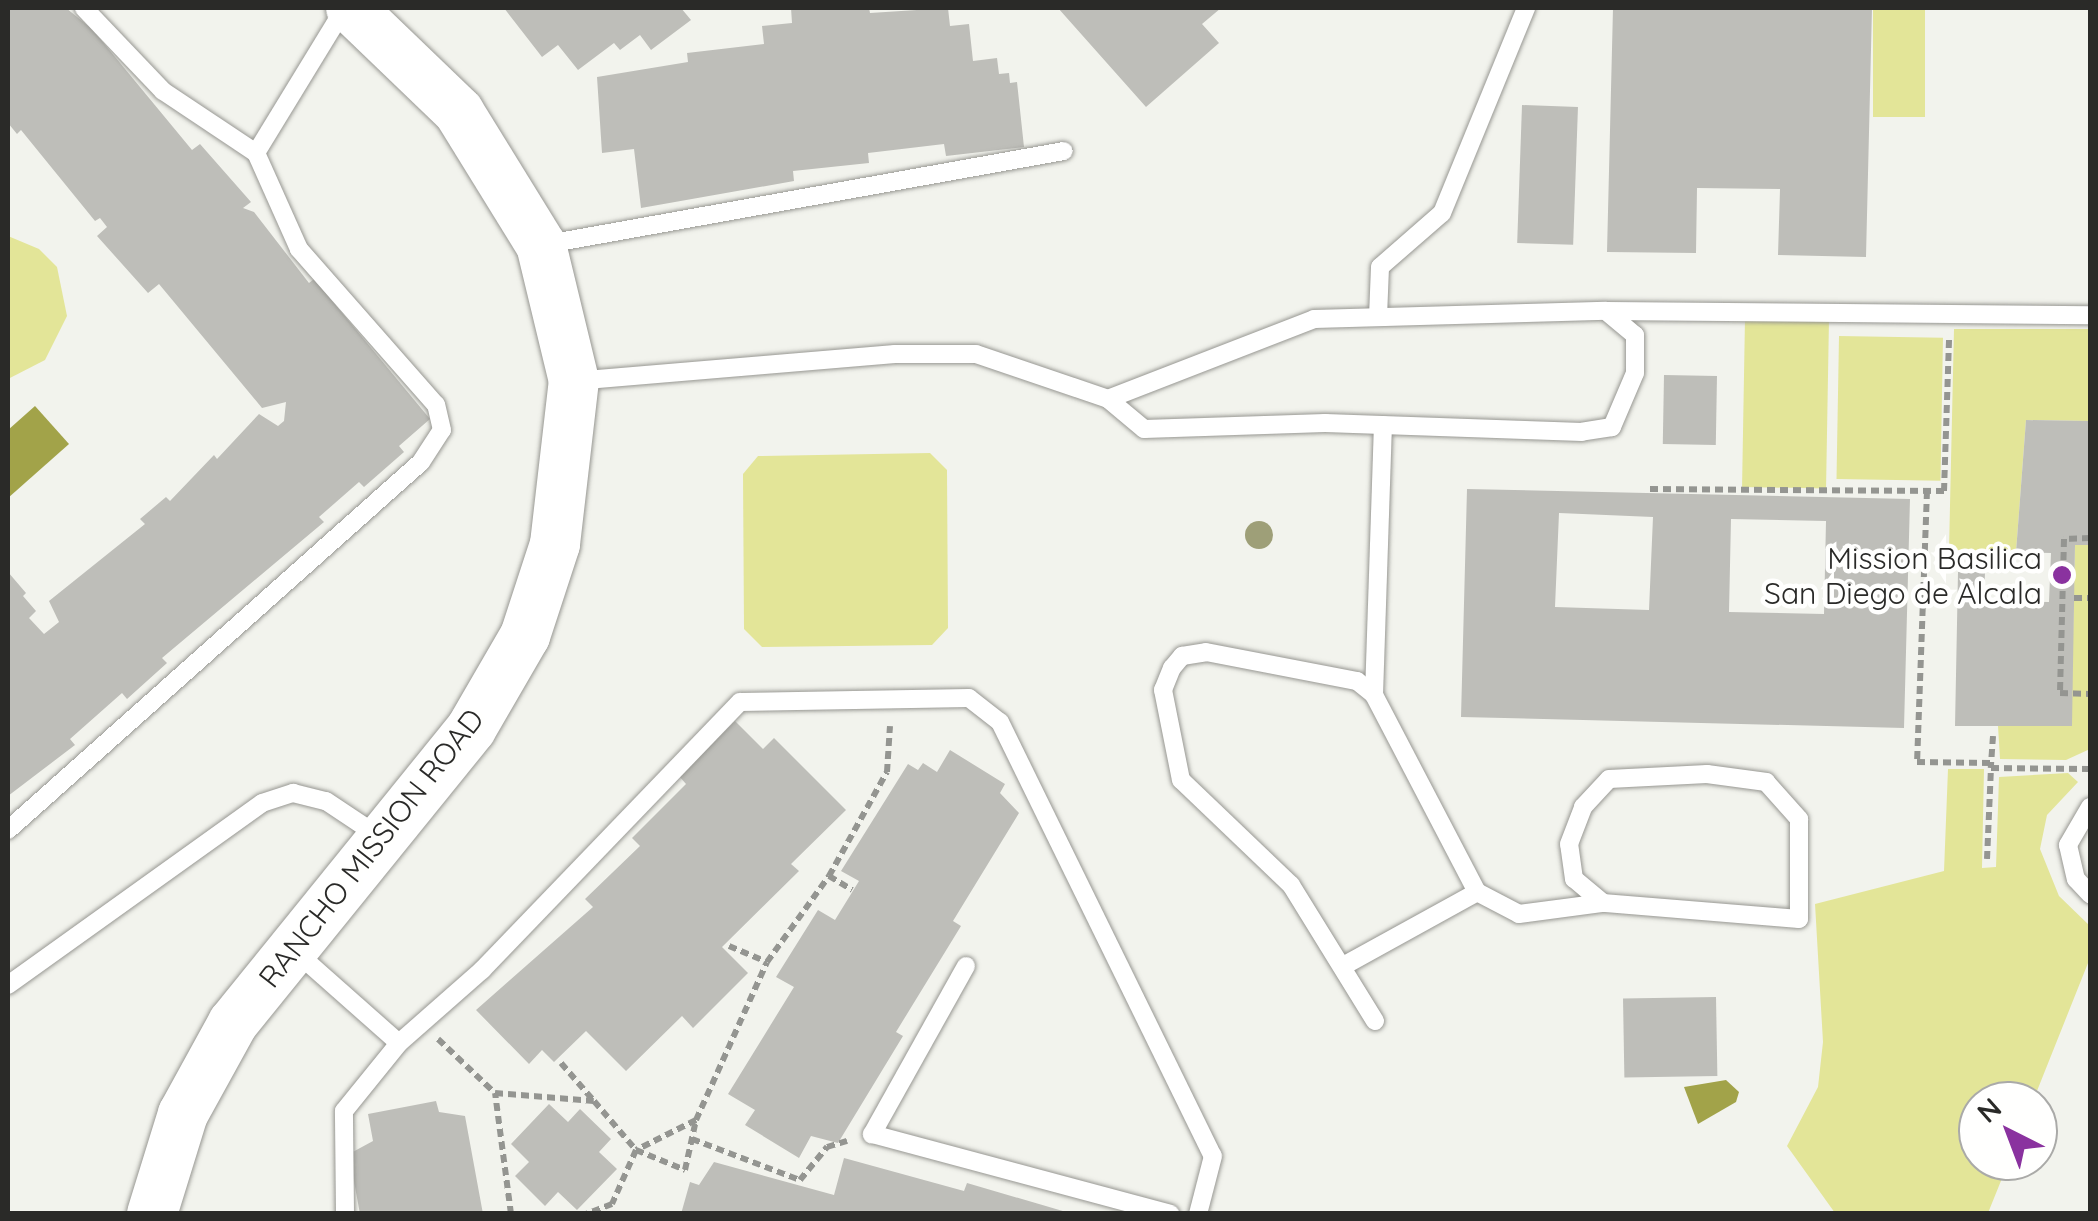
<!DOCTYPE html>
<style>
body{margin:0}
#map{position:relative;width:2098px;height:1221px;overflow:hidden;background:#f2f3ed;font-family:Quicksand,sans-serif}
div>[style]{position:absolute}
.green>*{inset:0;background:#e3e598;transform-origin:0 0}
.water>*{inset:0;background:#a2a349}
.building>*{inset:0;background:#bebeb9;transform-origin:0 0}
.path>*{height:6px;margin-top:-3px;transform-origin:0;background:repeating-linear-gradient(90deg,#949591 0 8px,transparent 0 13px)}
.roads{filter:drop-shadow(0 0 2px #979792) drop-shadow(0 0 2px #979792)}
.service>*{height:18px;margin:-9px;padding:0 9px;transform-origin:9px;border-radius:9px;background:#fff}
.secondary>*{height:50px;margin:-25px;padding:0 25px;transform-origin:25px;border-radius:25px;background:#fff}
.trees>*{width:28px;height:28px;margin:-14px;border-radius:50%;background:#9e9f78}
.dots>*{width:28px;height:28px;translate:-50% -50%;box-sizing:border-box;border:5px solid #fffffe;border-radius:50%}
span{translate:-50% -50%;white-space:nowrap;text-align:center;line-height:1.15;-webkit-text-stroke:9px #fffffe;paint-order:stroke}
.poi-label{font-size:30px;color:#2a2a28}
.right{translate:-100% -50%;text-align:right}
.street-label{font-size:30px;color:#2a2a28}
.frame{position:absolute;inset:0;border:10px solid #2a2a28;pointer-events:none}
.north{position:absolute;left:1958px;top:1081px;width:100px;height:100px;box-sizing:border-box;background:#fffffe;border:2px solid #aaaaa8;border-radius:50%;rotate:318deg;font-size:28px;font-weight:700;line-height:40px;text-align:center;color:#2a2a28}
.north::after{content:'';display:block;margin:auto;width:35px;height:45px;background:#8a329f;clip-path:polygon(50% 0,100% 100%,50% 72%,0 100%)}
</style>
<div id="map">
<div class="green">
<div style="left:1873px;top:8px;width:52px;height:109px"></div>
<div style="clip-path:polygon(8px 236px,39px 249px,57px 267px,67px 316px,45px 360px,8px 379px)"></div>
<div style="left:1745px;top:318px;width:84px;height:169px;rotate:1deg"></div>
<div style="clip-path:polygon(1954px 329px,2090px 329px,2090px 421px,2026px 420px,2016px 552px,1949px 550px)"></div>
<div style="left:1839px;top:336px;width:104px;height:143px;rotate:1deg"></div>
<div style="clip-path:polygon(930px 453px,947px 470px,948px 628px,932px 645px,762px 647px,744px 629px,743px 474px,758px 456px)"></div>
<div style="clip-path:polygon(2075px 545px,2090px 545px,2090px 749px,2066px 760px,2000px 759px,1998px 726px,2071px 725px)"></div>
<div style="clip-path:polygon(1948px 769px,1984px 769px,1982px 868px,1996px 867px,1999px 777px,2068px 773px,2078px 782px,2047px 815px,2040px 849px,2059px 896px,2090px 926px,2090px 958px,2033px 1101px,1978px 1101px,1978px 1161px,2009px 1161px,1988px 1213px,1835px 1213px,1787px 1146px,1818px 1087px,1823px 1042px,1815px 904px,1944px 871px)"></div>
</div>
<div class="water">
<div style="clip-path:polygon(35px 406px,69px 444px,8px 498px,8px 430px)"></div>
<div style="clip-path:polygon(1726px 1080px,1739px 1092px,1736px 1102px,1698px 1124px,1684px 1087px)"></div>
</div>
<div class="building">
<div style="clip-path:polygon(8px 8px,66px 8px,92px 29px,192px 150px,200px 144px,251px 202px,243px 208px,254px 212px,309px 283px,314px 279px,430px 419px,399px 446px,404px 452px,364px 487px,359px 482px,319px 517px,324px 522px,162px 658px,167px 663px,127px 699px,122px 693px,70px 739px,75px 745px,8px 796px,8px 572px,26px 593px,23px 596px,36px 611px,29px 618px,44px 634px,59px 622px,49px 601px,145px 524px,140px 519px,166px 497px,170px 501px,214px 455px,217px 459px,259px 414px,278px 426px,284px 421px,286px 402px,262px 408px,159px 284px,148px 293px,97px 236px,107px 227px,100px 218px,95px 221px,21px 130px,17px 134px,8px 123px)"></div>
<div style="clip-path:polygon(504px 8px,681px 8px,691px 20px,651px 50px,640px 35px,620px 50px,614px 43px,578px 70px,558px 45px,542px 57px)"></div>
<div style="clip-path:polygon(791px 8px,869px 8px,870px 13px,948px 8px,950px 26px,969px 24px,973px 61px,997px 58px,999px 74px,1009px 73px,1010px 83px,1017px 82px,1024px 147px,946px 156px,944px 144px,868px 153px,869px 163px,793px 171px,794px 181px,641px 208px,634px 149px,602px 153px,597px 77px,688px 62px,687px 53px,764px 44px,762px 26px,792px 23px)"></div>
<div style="clip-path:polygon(1058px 8px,1221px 8px,1202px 24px,1219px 43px,1146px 107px)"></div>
<div style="clip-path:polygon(1613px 8px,1872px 8px,1866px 257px,1778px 255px,1780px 189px,1697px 188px,1696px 253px,1607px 252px)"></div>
<div style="left:1522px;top:105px;width:56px;height:138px;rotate:2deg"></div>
<div style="left:1664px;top:375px;width:53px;height:69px;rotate:1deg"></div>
<div style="clip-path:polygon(2026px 420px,2090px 421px,2090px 545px,2075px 545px,2072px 726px,1955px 726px,1958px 572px,1985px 572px,1984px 601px,2049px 602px,2051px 553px,2016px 552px)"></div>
<div style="clip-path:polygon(evenodd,1467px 489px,1910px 499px,1904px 728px,1461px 717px,1467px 489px,1559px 513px,1653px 517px,1649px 610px,1555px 607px,1559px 513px,1467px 489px,1731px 519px,1826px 521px,1824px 614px,1729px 612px,1731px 519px)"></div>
<div style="clip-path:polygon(735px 721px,763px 749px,774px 738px,846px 810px,791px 864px,799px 871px,722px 947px,748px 973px,693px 1028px,682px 1016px,626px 1071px,586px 1031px,554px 1062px,542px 1050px,529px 1064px,476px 1010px,593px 907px,585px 899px,640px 846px,632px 838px,686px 784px,679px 776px)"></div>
<div style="clip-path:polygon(950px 750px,1005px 784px,1000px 793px,1019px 813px,953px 921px,961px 926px,896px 1032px,903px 1036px,838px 1143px,811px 1136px,799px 1158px,745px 1125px,755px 1110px,728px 1094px,794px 987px,776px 977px,818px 910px,835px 920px,859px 881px,841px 871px,908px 764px,918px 770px,923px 763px,937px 772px)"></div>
<div style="left:1716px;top:997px;width:79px;height:93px;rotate:89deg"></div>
<div style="clip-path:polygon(436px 1101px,439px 1112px,465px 1116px,483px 1214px,360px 1214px,349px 1154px,373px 1141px,368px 1114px)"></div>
<div style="clip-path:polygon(549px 1104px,568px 1122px,580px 1109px,611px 1139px,599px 1152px,617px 1169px,577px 1210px,558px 1192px,545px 1206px,515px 1176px,529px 1162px,511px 1144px)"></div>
<div style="clip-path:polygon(844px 1158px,964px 1191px,967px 1183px,1073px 1214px,681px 1214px,690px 1182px,699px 1185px,714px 1162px,834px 1195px)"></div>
</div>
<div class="path">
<div style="left:1650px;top:489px;width:294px;rotate:0.4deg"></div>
<div style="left:1944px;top:491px;width:154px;rotate:-88.1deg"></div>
<div style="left:1927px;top:491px;width:271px;rotate:92.1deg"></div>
<div style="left:1917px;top:762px;width:74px;rotate:0.8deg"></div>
<div style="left:2090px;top:538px;width:26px;rotate:178deg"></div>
<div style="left:2064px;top:539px;width:154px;rotate:91.5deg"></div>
<div style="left:2060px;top:693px;width:30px;rotate:2deg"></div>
<div style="left:2074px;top:598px;width:16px"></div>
<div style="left:1993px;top:736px;width:32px;rotate:94deg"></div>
<div style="left:1991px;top:768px;width:99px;rotate:0.6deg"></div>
<div style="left:1987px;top:859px;width:91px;rotate:-87.5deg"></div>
<div style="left:829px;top:876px;width:27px;rotate:31deg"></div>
<div style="left:729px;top:946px;width:41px;rotate:22.8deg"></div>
<div style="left:438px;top:1039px;width:79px;rotate:43.5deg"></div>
<div style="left:561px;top:1063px;width:49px;rotate:49.1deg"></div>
<div style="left:696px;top:1120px;width:173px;rotate:-65.8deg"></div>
<div style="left:767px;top:962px;width:106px;rotate:-54.2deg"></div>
<div style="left:829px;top:876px;width:119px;rotate:-60.9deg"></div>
<div style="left:887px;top:772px;width:46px;rotate:-86.3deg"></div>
<div style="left:692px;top:1139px;width:116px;rotate:20.8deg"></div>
<div style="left:800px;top:1180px;width:43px;rotate:-50.7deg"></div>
<div style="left:827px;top:1147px;width:21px;rotate:-17deg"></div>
<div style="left:511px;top:1214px;width:122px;rotate:-97.5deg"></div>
<div style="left:495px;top:1093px;width:99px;rotate:4.6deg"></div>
<div style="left:594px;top:1101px;width:65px;rotate:49.4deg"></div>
<div style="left:636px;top:1150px;width:53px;rotate:22.2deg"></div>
<div style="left:685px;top:1170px;width:51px;rotate:-77.6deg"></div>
<div style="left:696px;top:1120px;width:67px;rotate:153.4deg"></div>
<div style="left:636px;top:1150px;width:59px;rotate:114deg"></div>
<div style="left:612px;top:1204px;width:28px;rotate:159deg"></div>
</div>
<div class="roads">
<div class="service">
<div style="left:256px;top:153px;width:169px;rotate:-58.6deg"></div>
<div style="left:542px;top:245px;width:530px;rotate:-10.21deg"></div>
<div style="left:1606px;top:311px;width:38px;rotate:40deg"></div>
<div style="left:1635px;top:335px;width:38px;rotate:90deg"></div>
<div style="left:1635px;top:373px;width:59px;rotate:113.1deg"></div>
<div style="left:1612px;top:427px;width:30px;rotate:171deg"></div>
<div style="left:1582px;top:432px;width:257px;rotate:-178deg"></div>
<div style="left:1325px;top:423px;width:181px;rotate:178.1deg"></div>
<div style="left:1144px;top:429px;width:47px;rotate:-140.2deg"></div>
<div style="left:1108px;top:399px;width:221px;rotate:-21.2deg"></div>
<div style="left:1314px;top:319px;width:292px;rotate:-1.6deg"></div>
<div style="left:1606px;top:311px;width:484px;rotate:0.5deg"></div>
<div style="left:1378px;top:317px;width:50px;rotate:-87.7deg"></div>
<div style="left:1380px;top:267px;width:82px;rotate:-41.1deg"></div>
<div style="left:1442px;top:213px;width:222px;rotate:-67.7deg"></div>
<div style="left:574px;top:381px;width:322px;rotate:-4.8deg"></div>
<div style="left:895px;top:354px;width:81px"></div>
<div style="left:976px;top:354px;width:139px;rotate:18.8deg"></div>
<div style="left:1374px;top:695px;width:270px;rotate:-88.1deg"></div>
<div style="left:1707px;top:774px;width:60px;rotate:7.7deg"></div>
<div style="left:1766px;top:782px;width:50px;rotate:48.3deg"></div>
<div style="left:1799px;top:819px;width:100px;rotate:90deg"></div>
<div style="left:1799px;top:919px;width:197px;rotate:-175.3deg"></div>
<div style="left:1603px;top:903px;width:38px;rotate:-140deg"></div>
<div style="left:1574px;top:879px;width:35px;rotate:-98deg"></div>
<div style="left:1569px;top:844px;width:40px;rotate:-69deg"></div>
<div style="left:1583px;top:807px;width:38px;rotate:-47deg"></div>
<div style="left:1609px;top:779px;width:98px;rotate:-2.9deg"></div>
<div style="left:2090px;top:807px;width:44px;rotate:120.1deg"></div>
<div style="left:2068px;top:845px;width:35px;rotate:77deg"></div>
<div style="left:2076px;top:879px;width:21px;rotate:47deg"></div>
<div style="left:8px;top:830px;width:553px;rotate:-41.7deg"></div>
<div style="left:421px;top:462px;width:38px;rotate:-57deg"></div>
<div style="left:442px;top:430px;width:26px;rotate:-103deg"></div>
<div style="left:436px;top:405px;width:208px;rotate:-131.3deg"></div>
<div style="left:299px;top:249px;width:105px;rotate:-114.1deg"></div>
<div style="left:256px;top:153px;width:112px;rotate:-146.3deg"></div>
<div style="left:163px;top:91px;width:115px;rotate:-133.6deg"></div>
<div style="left:296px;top:952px;width:137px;rotate:41.5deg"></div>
<div style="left:1345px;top:965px;width:151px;rotate:-28.9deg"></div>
<div style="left:1477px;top:892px;width:47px;rotate:27.6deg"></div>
<div style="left:1519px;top:914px;width:85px;rotate:-7.5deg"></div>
<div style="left:966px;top:966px;width:193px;rotate:119.2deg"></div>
<div style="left:872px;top:1134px;width:309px;rotate:15deg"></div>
<div style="left:8px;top:985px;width:312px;rotate:-35.6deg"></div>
<div style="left:262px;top:803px;width:33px;rotate:-18deg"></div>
<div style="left:293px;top:793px;width:34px;rotate:14deg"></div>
<div style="left:326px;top:801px;width:65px;rotate:33.7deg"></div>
<div style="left:1375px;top:1021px;width:160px;rotate:-121.7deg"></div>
<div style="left:1291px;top:885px;width:152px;rotate:-136.3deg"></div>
<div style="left:1181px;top:780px;width:92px;rotate:-101.3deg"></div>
<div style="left:1163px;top:690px;width:24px;rotate:-68deg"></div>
<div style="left:1172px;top:668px;width:16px;rotate:-50deg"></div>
<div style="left:1182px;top:656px;width:24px;rotate:-9deg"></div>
<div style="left:1206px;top:652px;width:154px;rotate:10.9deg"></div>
<div style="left:1357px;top:681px;width:22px;rotate:39deg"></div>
<div style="left:1374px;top:695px;width:222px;rotate:62.4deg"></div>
<div style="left:345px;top:1214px;width:103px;rotate:-90.6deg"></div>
<div style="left:344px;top:1111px;width:87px;rotate:-51deg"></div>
<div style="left:399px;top:1043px;width:111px;rotate:-41.3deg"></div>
<div style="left:482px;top:970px;width:372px;rotate:-46.1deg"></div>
<div style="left:740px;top:702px;width:229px;rotate:-1deg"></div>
<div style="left:969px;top:698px;width:39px;rotate:38deg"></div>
<div style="left:1000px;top:722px;width:483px;rotate:63.9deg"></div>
<div style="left:1213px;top:1156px;width:60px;rotate:104.5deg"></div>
</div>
<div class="secondary">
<div style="left:152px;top:1214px;width:105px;rotate:-72.8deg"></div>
<div style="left:183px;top:1114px;width:104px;rotate:-61.2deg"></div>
<div style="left:233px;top:1023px;width:378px;rotate:-51deg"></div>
<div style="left:471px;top:729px;width:108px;rotate:-59.9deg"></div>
<div style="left:525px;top:636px;width:97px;rotate:-71.9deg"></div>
<div style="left:555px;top:544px;width:164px;rotate:-83.4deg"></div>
<div style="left:574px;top:381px;width:140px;rotate:-103.6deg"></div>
<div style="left:541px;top:245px;width:156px;rotate:-121.7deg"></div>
<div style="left:459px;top:112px;width:150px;rotate:-136.1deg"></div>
</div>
</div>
<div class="trees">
<div style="left:1259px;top:535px"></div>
</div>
<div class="dots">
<div style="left:2062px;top:575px;background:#8a329f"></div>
</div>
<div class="poi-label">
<span class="right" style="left:2042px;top:575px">Mission Basilica<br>San Diego de Alcala</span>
</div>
<div class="street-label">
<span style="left:371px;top:848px;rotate:-52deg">RANCHO MISSION ROAD</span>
</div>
<div class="frame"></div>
<div class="north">N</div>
</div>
